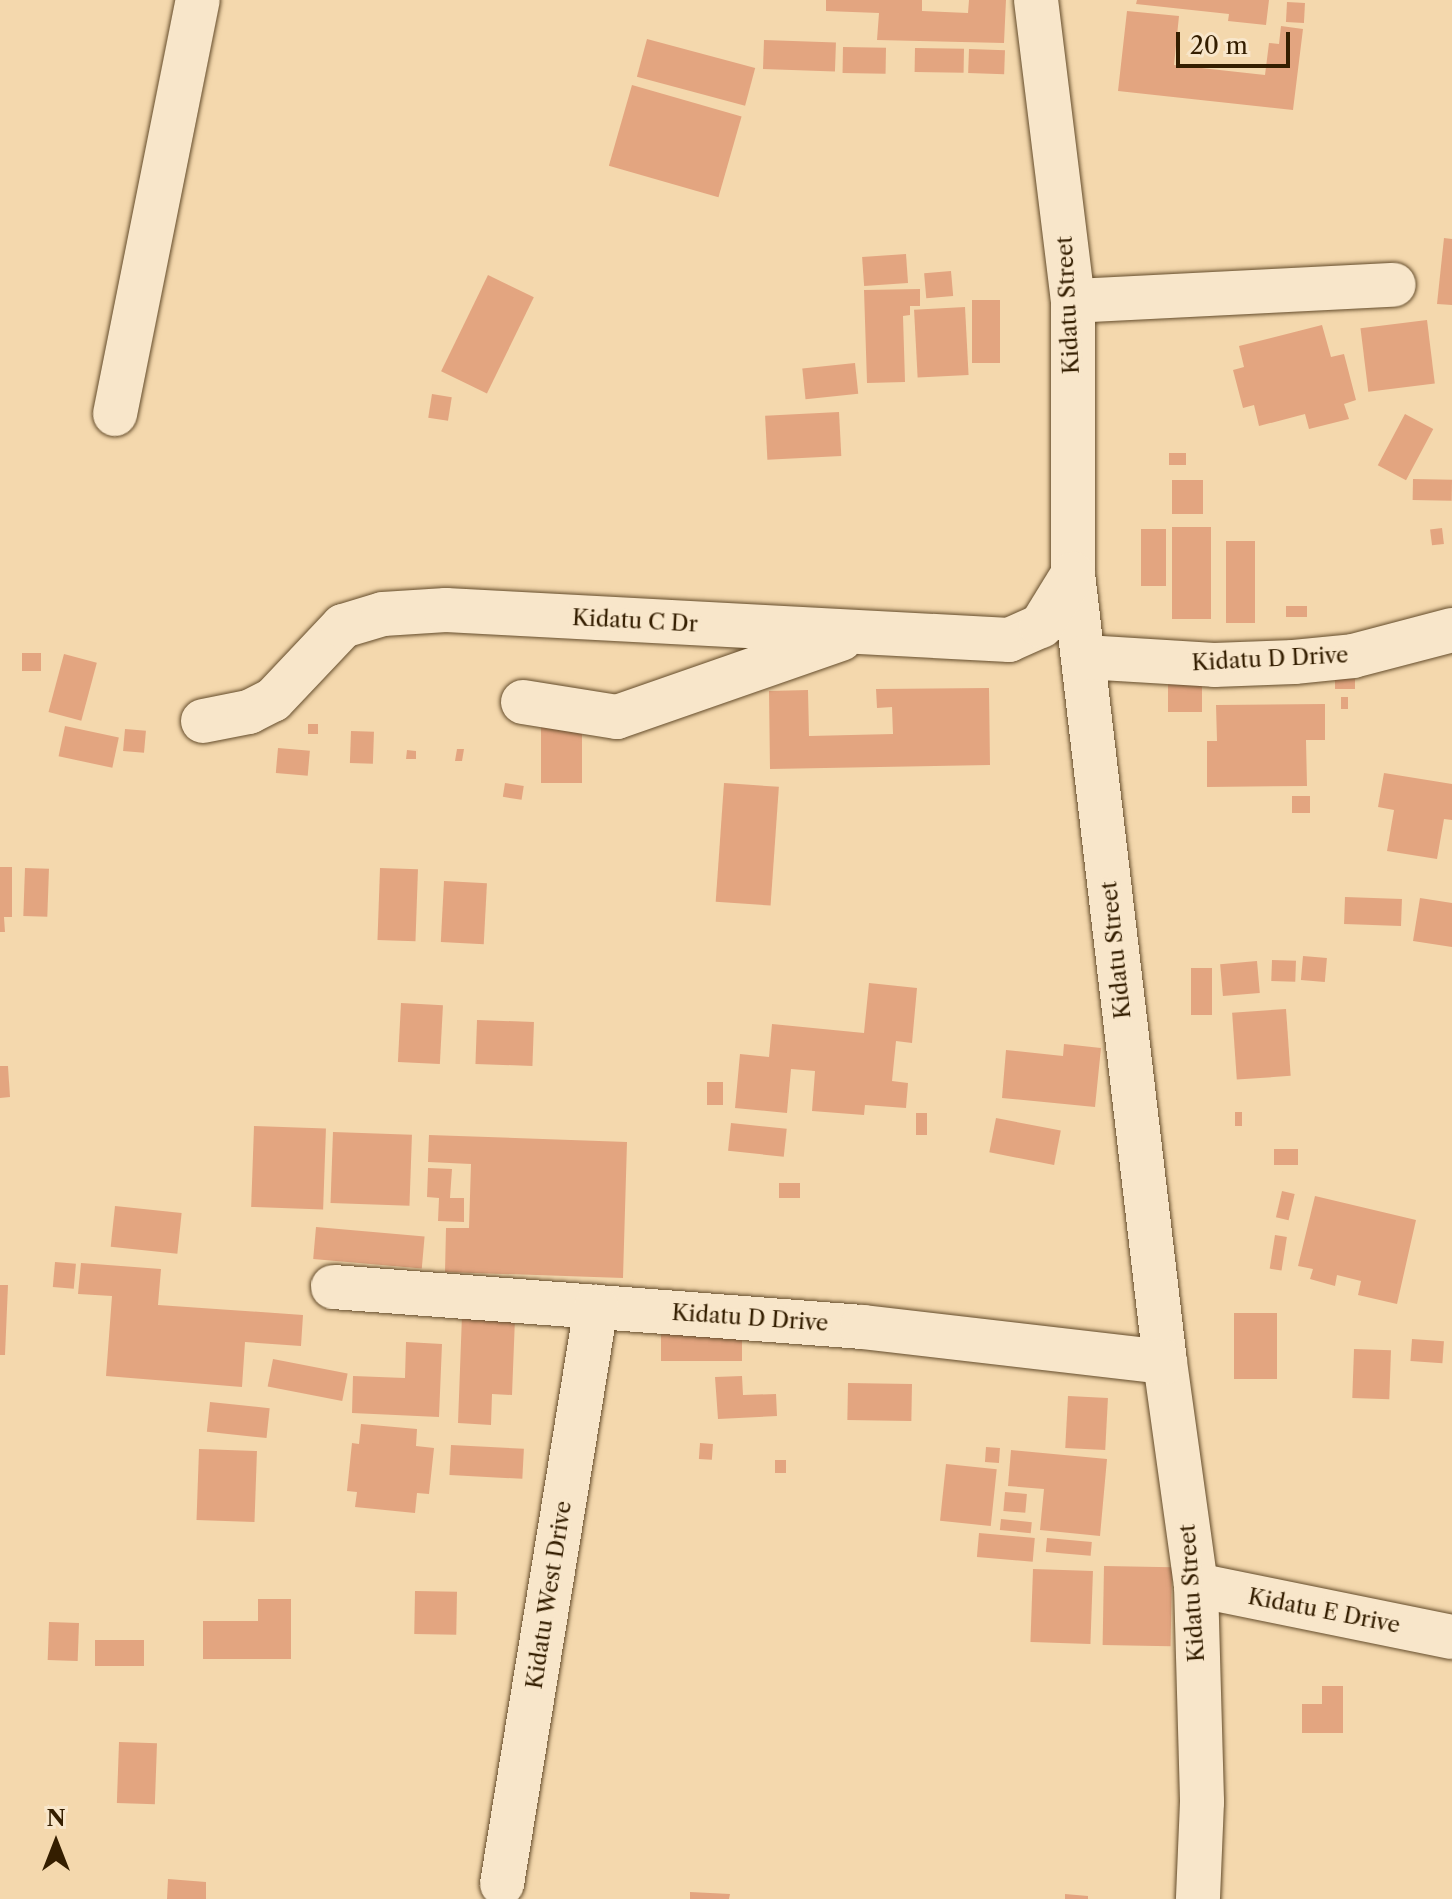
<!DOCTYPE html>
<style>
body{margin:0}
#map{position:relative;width:1452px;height:1899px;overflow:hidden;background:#f4d8ad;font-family:"Libre Caslon Text",serif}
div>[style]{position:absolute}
.building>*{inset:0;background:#e3a580;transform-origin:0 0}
.roads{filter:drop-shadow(0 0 2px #644c2b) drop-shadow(0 0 2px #644c2b)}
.minor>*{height:44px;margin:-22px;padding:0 22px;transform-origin:22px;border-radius:22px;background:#f8e6ca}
span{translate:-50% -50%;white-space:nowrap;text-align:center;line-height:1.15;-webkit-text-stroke:7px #f8e6ca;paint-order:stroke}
.street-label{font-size:22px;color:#341e00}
.north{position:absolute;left:16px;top:1803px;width:80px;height:80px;-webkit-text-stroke:6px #f8e6ca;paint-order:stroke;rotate:0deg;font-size:22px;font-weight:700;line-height:32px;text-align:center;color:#341e00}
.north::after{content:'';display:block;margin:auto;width:28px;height:36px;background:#341e00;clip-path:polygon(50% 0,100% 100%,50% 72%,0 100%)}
.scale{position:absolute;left:1176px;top:32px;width:114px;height:36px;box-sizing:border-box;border:4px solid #341e00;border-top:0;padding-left:10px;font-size:24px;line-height:28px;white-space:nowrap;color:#341e00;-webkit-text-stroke:6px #f8e6ca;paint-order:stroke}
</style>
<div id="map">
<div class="building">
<div style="clip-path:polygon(826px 0,922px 0,922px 11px,968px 13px,969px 0,1006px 0,1004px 43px,877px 40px,879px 13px,826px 11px)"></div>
<div style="clip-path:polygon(1137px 0,1269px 0,1266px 25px,1228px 21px,1229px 14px,1136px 4px)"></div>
<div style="left:1287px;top:2px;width:18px;height:20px;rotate:3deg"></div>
<div style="clip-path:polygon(1127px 11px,1179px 16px,1174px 65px,1265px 75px,1269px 43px,1279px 44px,1281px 26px,1303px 29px,1293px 110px,1118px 91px)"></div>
<div style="left:647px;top:39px;width:112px;height:39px;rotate:15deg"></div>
<div style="left:764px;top:40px;width:72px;height:29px;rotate:2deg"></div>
<div style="left:843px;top:47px;width:43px;height:26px;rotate:1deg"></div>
<div style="left:915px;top:48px;width:49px;height:24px;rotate:1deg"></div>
<div style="left:969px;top:49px;width:36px;height:24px;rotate:2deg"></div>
<div style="left:632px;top:85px;width:114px;height:84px;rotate:16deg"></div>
<div style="clip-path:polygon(1444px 238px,1452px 239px,1452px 305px,1437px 304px)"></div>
<div style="left:906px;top:254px;width:29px;height:44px;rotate:86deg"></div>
<div style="left:951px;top:271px;width:25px;height:27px;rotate:85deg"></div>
<div style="left:488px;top:275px;width:51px;height:107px;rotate:26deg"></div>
<div style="clip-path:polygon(920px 289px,920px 306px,910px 306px,910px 315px,903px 316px,905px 382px,867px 383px,864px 290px)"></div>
<div style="left:972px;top:300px;width:28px;height:63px"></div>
<div style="left:965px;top:307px;width:68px;height:51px;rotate:87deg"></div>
<div style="left:1427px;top:320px;width:64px;height:67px;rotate:83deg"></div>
<div style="clip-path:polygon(1322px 325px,1331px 357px,1344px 354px,1356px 400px,1344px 404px,1349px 419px,1309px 429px,1305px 414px,1259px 426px,1254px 405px,1243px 408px,1233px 370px,1244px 367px,1239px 346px)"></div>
<div style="left:855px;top:363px;width:31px;height:53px;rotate:84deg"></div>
<div style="left:432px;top:394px;width:20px;height:24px;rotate:9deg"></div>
<div style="left:839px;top:412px;width:44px;height:74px;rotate:87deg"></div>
<div style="left:1405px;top:414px;width:32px;height:58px;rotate:28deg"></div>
<div style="left:1169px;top:453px;width:17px;height:12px"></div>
<div style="left:1413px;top:479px;width:39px;height:21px;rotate:1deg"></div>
<div style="left:1172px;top:480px;width:31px;height:34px"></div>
<div style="left:1172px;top:527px;width:39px;height:92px"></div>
<div style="left:1442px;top:528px;width:16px;height:12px;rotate:83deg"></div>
<div style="left:1141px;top:529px;width:25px;height:57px"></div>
<div style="left:1226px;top:541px;width:29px;height:82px"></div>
<div style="left:1286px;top:606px;width:21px;height:11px"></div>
<div style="left:22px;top:653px;width:19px;height:18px"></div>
<div style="left:64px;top:654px;width:34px;height:60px;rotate:15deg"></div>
<div style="left:1335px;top:679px;width:20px;height:10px"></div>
<div style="left:1168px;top:682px;width:34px;height:30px"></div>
<div style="clip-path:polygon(989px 688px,990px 765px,770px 769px,769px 691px,808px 690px,809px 736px,893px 734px,892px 707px,877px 708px,876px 689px)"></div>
<div style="left:1341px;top:697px;width:7px;height:12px"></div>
<div style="clip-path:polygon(1325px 704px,1325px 740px,1306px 740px,1307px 786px,1207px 787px,1207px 741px,1217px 741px,1216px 705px)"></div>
<div style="left:308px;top:724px;width:10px;height:10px"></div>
<div style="left:65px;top:726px;width:55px;height:31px;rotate:12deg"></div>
<div style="left:541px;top:726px;width:41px;height:57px"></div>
<div style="left:125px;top:729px;width:21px;height:22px;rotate:5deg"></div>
<div style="left:351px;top:731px;width:23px;height:32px;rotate:2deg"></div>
<div style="left:278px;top:748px;width:32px;height:25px;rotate:5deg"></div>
<div style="clip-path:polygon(457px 749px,464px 749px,462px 761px,455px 761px)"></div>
<div style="clip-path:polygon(407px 750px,416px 751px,416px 759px,406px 759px)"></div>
<div style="clip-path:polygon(1384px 773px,1452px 784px,1452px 820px,1444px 819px,1437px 859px,1387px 851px,1394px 810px,1378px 807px)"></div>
<div style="left:505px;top:783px;width:19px;height:14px;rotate:9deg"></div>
<div style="left:724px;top:783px;width:55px;height:119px;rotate:4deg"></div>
<div style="left:1292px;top:796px;width:18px;height:17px"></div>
<div style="clip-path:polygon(0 867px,12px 867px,12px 917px,4px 917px,5px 932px,0 932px)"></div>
<div style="left:25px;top:868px;width:24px;height:48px;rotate:2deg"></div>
<div style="left:380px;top:868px;width:38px;height:72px;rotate:2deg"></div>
<div style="left:444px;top:881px;width:43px;height:61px;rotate:3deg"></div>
<div style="left:1345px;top:897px;width:57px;height:27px;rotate:2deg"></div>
<div style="clip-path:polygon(1420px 898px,1452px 903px,1452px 947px,1413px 941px)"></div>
<div style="left:1303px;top:956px;width:24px;height:24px;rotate:5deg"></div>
<div style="left:1272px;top:960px;width:24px;height:21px;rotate:2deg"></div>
<div style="left:1257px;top:961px;width:32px;height:37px;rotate:85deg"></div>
<div style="left:1191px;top:968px;width:21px;height:47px"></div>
<div style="clip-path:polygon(869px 983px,917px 988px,912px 1043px,896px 1041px,892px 1081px,908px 1083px,906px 1108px,865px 1105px,864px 1115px,812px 1111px,815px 1071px,791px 1069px,787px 1113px,735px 1108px,740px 1054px,769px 1057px,772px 1024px,864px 1033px)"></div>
<div style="left:401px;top:1003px;width:42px;height:59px;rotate:3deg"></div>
<div style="left:1286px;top:1009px;width:67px;height:54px;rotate:86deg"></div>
<div style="left:477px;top:1020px;width:57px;height:44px;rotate:2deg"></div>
<div style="clip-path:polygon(1064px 1044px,1101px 1048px,1095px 1107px,1002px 1098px,1006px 1050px,1063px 1056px)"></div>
<div style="clip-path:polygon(0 1066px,8px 1066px,10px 1097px,0 1098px)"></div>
<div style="left:707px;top:1082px;width:16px;height:23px"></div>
<div style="left:1235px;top:1112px;width:7px;height:14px"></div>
<div style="left:916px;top:1113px;width:11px;height:22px"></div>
<div style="left:996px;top:1118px;width:66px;height:35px;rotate:11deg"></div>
<div style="left:731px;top:1123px;width:56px;height:28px;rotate:6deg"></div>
<div style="left:254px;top:1126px;width:72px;height:81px;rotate:2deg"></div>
<div style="left:333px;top:1132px;width:79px;height:71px;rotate:2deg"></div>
<div style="clip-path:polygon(429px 1135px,627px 1142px,623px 1278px,445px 1272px,446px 1228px,469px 1228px,471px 1164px,428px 1162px)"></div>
<div style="left:1274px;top:1149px;width:24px;height:16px"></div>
<div style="clip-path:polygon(428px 1168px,452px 1169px,450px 1198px,464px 1198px,464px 1222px,438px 1221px,439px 1198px,427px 1197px)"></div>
<div style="left:779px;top:1183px;width:21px;height:15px"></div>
<div style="left:1282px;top:1191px;width:13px;height:27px;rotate:13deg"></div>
<div style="clip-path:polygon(1315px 1196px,1416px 1220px,1397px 1304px,1358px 1295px,1361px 1281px,1337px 1275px,1335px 1286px,1310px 1279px,1313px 1269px,1298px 1266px)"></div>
<div style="left:115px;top:1206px;width:67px;height:41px;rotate:6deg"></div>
<div style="left:316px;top:1227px;width:109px;height:32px;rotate:5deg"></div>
<div style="left:1275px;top:1235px;width:12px;height:34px;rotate:9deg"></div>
<div style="left:55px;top:1262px;width:21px;height:25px;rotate:5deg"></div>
<div style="clip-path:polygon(81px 1263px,161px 1269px,158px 1305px,303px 1315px,301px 1346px,245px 1342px,242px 1387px,106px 1376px,112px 1296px,78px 1294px)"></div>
<div style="clip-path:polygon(0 1285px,8px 1285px,5px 1355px,0 1355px)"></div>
<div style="left:1234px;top:1313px;width:43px;height:66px"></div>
<div style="clip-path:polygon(462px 1315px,515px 1318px,512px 1395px,492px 1394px,491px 1425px,458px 1423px)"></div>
<div style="left:661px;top:1333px;width:81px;height:28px"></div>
<div style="left:1412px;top:1339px;width:32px;height:22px;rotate:4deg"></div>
<div style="clip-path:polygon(406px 1342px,442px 1344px,439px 1417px,352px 1413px,353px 1376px,405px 1378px)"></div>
<div style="left:1354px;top:1349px;width:37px;height:49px;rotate:2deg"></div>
<div style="left:273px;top:1359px;width:76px;height:28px;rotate:11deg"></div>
<div style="clip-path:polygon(742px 1376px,743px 1395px,776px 1394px,777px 1416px,718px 1419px,715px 1377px)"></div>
<div style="left:848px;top:1383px;width:64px;height:37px;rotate:1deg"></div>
<div style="left:1068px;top:1396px;width:40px;height:52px;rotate:3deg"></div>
<div style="left:210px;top:1402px;width:60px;height:30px;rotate:6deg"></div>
<div style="clip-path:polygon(361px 1424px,417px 1429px,416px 1446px,434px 1448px,429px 1494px,417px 1493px,415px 1513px,355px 1507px,357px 1492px,347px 1491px,352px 1443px,359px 1444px)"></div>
<div style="left:700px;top:1443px;width:13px;height:16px;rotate:4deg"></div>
<div style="left:451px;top:1445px;width:73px;height:30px;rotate:3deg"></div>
<div style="left:986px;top:1447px;width:14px;height:15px;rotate:4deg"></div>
<div style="left:199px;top:1449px;width:58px;height:71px;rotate:2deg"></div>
<div style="clip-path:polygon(1011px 1450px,1107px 1459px,1100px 1536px,1040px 1530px,1044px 1489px,1008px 1486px)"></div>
<div style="left:775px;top:1460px;width:11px;height:13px"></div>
<div style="left:946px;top:1464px;width:51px;height:57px;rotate:6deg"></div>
<div style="left:1005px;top:1492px;width:22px;height:19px;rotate:5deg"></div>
<div style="left:1001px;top:1519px;width:31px;height:11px;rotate:6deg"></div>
<div style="left:979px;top:1533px;width:56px;height:24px;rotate:5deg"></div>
<div style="left:1047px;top:1538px;width:45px;height:14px;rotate:5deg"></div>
<div style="left:1104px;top:1566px;width:68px;height:79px;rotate:1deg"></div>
<div style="left:1033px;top:1569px;width:60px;height:73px;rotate:2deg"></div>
<div style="left:415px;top:1591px;width:42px;height:43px;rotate:1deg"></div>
<div style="clip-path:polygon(258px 1599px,291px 1599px,291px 1659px,203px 1659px,203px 1621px,258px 1621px)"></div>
<div style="left:49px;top:1622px;width:30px;height:38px;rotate:2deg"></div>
<div style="left:95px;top:1640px;width:49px;height:26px"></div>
<div style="clip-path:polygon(1322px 1686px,1343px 1686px,1343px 1733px,1302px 1733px,1302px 1704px,1322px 1704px)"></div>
<div style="left:119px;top:1742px;width:38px;height:61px;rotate:2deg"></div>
<div style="clip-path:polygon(168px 1879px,206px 1882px,206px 1899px,167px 1899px)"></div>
<div style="clip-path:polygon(690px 1892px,730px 1894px,729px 1899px,690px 1899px)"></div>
<div style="clip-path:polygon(1065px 1894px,1088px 1896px,1088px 1899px,1065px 1899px)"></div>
</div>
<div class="roads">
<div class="minor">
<div style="left:1036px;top:0;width:303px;rotate:83deg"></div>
<div style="left:1073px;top:301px;width:273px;rotate:90deg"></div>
<div style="left:1073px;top:574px;width:793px;rotate:83.34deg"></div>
<div style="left:1165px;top:1362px;width:225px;rotate:82.1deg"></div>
<div style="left:1196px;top:1585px;width:217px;rotate:88.4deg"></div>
<div style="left:1202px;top:1802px;width:97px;rotate:92.4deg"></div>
<div style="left:1073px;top:301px;width:321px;rotate:-2.9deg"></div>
<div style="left:115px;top:414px;width:422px;rotate:-78.7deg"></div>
<div style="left:1085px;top:657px;width:129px;rotate:3.5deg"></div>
<div style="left:1214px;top:665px;width:80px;rotate:-2.1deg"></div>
<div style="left:1294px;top:662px;width:59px;rotate:-5.8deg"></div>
<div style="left:1353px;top:656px;width:102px;rotate:-14.7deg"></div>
<div style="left:523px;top:702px;width:95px;rotate:9.1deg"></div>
<div style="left:617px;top:717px;width:237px;rotate:-19.2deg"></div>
<div style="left:203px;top:721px;width:47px;rotate:-11.1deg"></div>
<div style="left:249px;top:712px;width:27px;rotate:-27deg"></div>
<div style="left:273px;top:700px;width:102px;rotate:-46.6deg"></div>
<div style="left:343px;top:626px;width:42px;rotate:-16.7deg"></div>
<div style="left:383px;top:614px;width:63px;rotate:-3.6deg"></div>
<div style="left:446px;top:610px;width:564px;rotate:3.05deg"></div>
<div style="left:1009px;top:640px;width:35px;rotate:-24deg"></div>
<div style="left:1041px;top:626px;width:61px;rotate:-58.4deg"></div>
<div style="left:333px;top:1287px;width:531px;rotate:4.32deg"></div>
<div style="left:862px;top:1327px;width:305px;rotate:6.6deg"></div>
<div style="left:1196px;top:1585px;width:261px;rotate:11.5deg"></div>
<div style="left:502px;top:1884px;width:585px;rotate:-80.75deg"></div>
</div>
</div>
<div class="street-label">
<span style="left:1068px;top:305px;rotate:-93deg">Kidatu Street</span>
<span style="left:635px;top:621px;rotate:3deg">Kidatu C Dr</span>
<span style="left:1270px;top:659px;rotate:-3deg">Kidatu D Drive</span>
<span style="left:1116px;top:950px;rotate:-96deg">Kidatu Street</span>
<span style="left:750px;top:1318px;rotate:4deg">Kidatu D Drive</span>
<span style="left:1192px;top:1593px;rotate:-94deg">Kidatu Street</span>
<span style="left:549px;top:1595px;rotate:-81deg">Kidatu West Drive</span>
<span style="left:1324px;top:1611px;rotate:11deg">Kidatu E Drive</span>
</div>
<div class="north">N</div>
<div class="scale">20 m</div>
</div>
